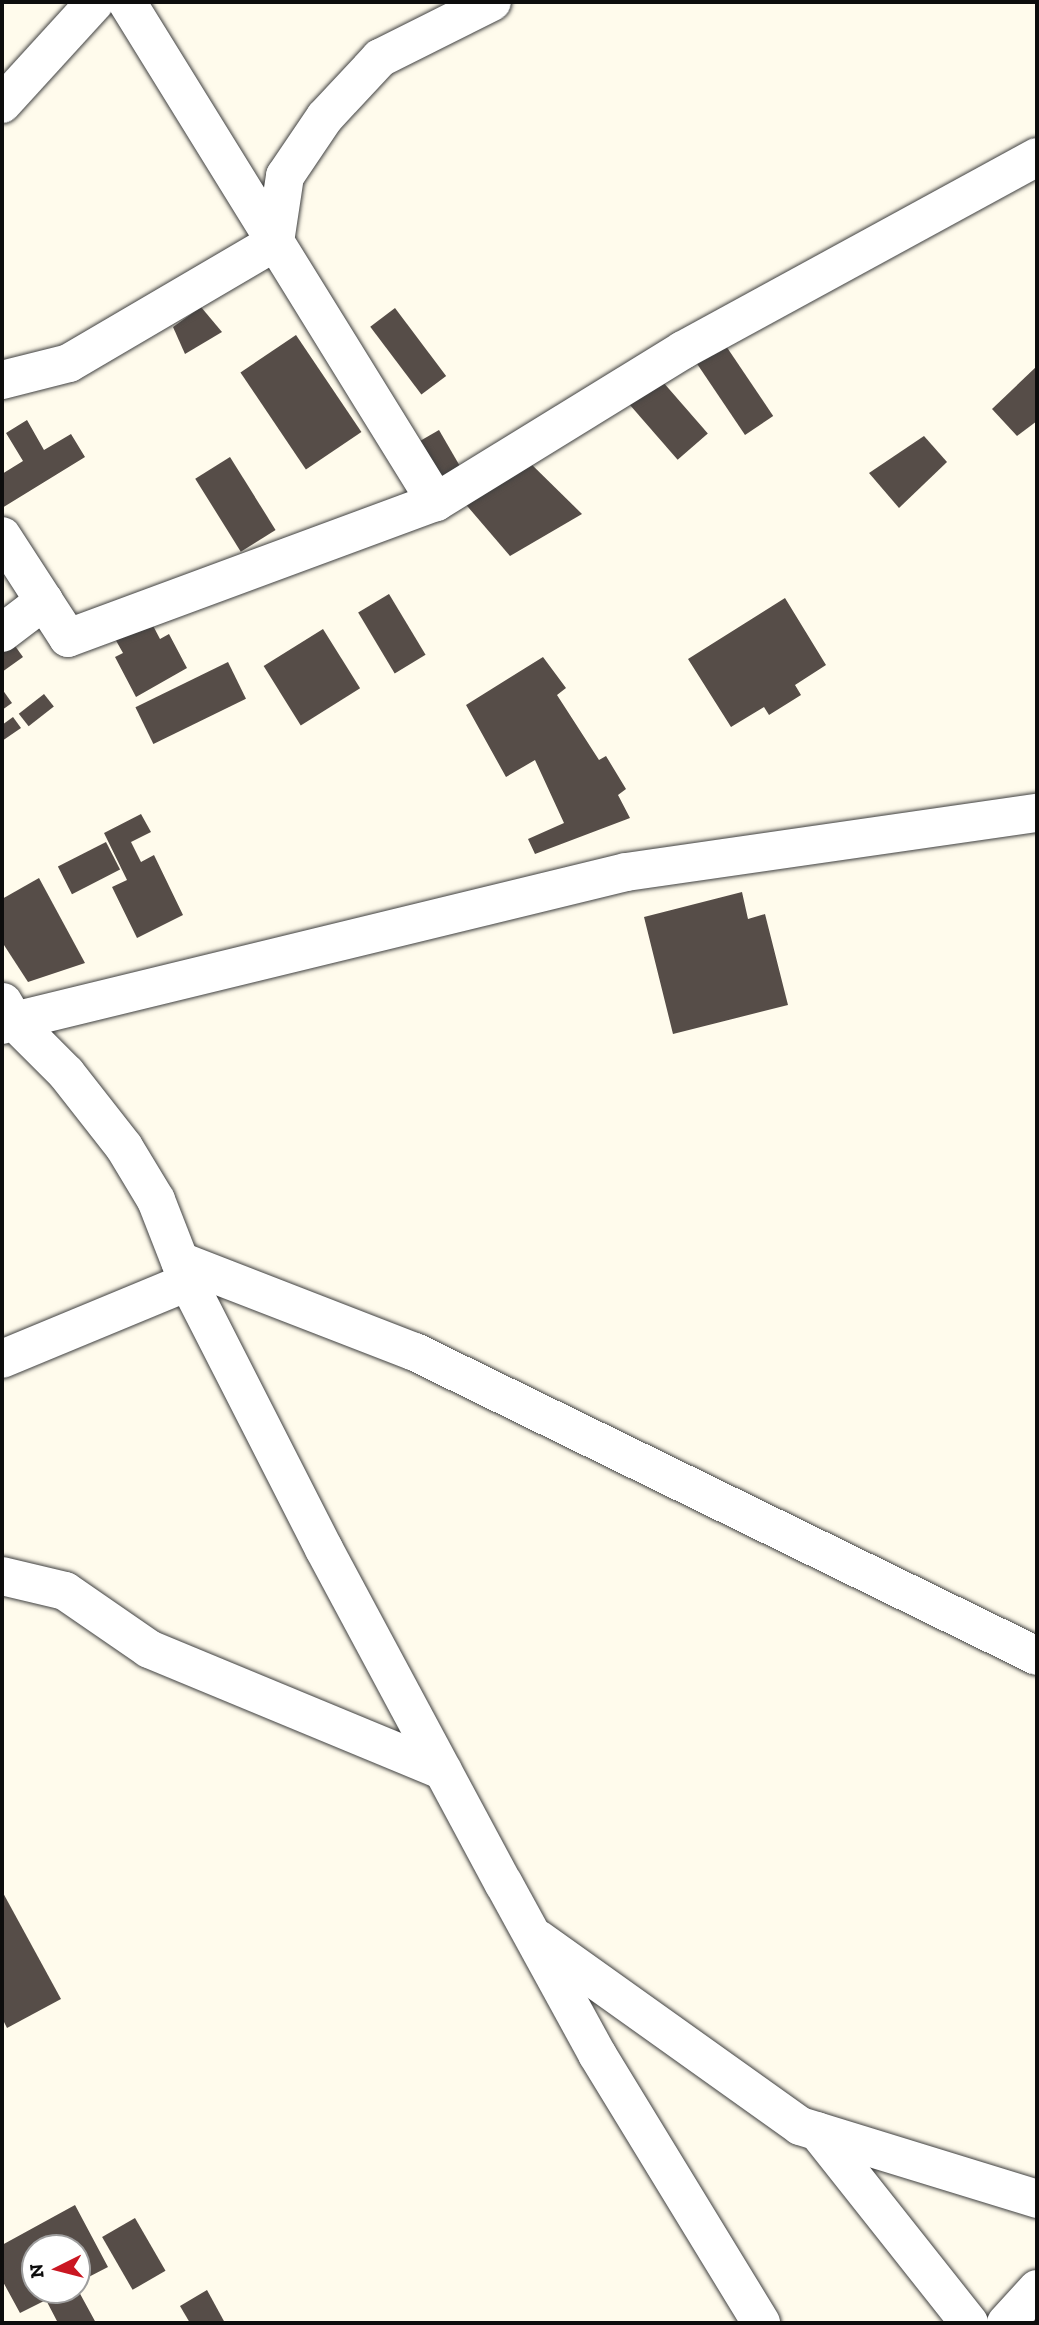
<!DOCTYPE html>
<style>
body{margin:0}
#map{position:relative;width:1039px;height:2325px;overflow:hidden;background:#fffbec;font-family:"Zilla Slab",serif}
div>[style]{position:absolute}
.building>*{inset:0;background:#564d48;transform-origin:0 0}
.roads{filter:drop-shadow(0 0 2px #404040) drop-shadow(0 0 2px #404040)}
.minor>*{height:38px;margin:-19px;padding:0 19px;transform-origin:19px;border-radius:19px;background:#fff}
span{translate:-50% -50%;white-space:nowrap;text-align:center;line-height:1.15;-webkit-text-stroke:7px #fff;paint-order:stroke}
.frame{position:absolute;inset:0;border:4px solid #0d0d0d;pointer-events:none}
.north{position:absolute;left:21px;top:2234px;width:70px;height:70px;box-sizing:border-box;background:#fff;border:2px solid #9e9e9e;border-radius:50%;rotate:264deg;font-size:19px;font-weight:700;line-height:28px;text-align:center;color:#0d0d0d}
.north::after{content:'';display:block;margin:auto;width:24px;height:32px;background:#ca1722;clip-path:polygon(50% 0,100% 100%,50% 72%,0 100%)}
</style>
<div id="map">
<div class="building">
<div style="clip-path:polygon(201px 307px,222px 332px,185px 354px,173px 327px)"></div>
<div style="left:395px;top:308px;width:85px;height:31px;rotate:53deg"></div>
<div style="left:296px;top:335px;width:117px;height:67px;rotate:56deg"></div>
<div style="left:724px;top:343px;width:88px;height:34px;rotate:56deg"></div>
<div style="clip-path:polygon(1037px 366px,1037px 421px,1017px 436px,992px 409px)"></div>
<div style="left:656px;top:374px;width:79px;height:40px;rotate:49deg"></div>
<div style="clip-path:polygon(27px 420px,44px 450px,71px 434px,85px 457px,2px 508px,2px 474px,23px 461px,6px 433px)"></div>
<div style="left:439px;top:430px;width:42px;height:42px;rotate:60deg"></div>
<div style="clip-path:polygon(924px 436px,947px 462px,899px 508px,869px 473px)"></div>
<div style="left:230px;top:457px;width:86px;height:41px;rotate:58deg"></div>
<div style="clip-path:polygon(524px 457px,582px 514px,510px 556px,462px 500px)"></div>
<div style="left:389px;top:594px;width:71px;height:36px;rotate:59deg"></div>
<div style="clip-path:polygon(785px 598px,826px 665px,795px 685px,801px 695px,769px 715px,764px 707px,731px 727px,688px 659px)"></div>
<div style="clip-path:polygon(149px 618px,160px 639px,169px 634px,187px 668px,136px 697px,115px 657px,123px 653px,114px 637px)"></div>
<div style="left:323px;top:629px;width:70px;height:70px;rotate:58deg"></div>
<div style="clip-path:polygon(10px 639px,23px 657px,2px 672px,2px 645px)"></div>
<div style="clip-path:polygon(543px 657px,566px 688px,557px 695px,599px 760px,606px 756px,626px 789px,618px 795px,630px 818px,535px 854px,528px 839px,564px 823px,535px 760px,506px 777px,466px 705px)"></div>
<div style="left:228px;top:662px;width:41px;height:103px;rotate:64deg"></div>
<div style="clip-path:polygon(2px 689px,12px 703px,2px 710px)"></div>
<div style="left:44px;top:694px;width:16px;height:32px;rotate:52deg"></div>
<div style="clip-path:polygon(13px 717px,21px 728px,2px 741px,2px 725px)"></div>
<div style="clip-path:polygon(141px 814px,151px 832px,131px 842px,141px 862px,154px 855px,183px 915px,137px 938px,112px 887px,127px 880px,104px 833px)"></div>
<div style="left:106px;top:842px;width:31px;height:54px;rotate:63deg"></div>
<div style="clip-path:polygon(39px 878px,85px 963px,28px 982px,2px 942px,2px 899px)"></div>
<div style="clip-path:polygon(742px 892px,748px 919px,765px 914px,788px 1005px,673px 1034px,644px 917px)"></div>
<div style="clip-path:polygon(2px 1891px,61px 1999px,7px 2028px,2px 2018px)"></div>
<div style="clip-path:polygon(75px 2205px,108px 2267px,77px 2283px,77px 2248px,35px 2248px,35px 2290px,78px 2290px,96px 2323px,58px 2323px,46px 2300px,20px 2313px,2px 2280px,2px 2245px)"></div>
<div style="left:135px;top:2218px;width:61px;height:38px;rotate:60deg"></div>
<div style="clip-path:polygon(207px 2290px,225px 2323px,190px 2323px,180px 2306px)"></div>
</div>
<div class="roads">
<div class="minor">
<div style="left:127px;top:2px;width:588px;rotate:58.28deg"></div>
<div style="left:2px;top:104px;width:138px;rotate:-47.6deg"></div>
<div style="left:275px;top:242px;width:67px;rotate:-81.4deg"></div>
<div style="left:285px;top:176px;width:71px;rotate:-55.9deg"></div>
<div style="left:325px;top:117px;width:81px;rotate:-47deg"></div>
<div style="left:380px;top:58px;width:125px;rotate:-26.6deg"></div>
<div style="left:2px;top:380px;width:69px;rotate:-14.2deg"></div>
<div style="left:69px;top:363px;width:239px;rotate:-30.4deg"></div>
<div style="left:2px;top:536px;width:77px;rotate:57.1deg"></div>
<div style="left:2px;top:633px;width:53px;rotate:-37.3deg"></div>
<div style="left:44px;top:601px;width:44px;rotate:57deg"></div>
<div style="left:68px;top:638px;width:392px;rotate:-20.3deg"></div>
<div style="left:436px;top:502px;width:290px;rotate:-31.6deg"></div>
<div style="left:683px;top:350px;width:403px;rotate:-28.6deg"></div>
<div style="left:3px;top:1002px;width:22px;rotate:60deg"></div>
<div style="left:14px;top:1021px;width:630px;rotate:-13.68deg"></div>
<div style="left:626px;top:872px;width:415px;rotate:-8.2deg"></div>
<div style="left:2px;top:1025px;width:13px;rotate:-18deg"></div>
<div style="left:14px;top:1021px;width:74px;rotate:45deg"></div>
<div style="left:66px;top:1073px;width:94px;rotate:51.9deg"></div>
<div style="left:124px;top:1147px;width:62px;rotate:58.9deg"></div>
<div style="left:156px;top:1200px;width:88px;rotate:68.7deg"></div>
<div style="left:188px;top:1282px;width:300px;rotate:63deg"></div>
<div style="left:324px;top:1549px;width:380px;rotate:61.8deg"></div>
<div style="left:504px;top:1884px;width:194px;rotate:61.3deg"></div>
<div style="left:597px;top:2054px;width:315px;rotate:58.6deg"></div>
<div style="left:180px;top:1261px;width:252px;rotate:21.2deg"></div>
<div style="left:415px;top:1352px;width:692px;rotate:26.05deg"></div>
<div style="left:2px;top:1359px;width:201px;rotate:-22.5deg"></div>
<div style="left:2px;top:1576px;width:65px;rotate:13.4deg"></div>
<div style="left:65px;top:1591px;width:102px;rotate:34.6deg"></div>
<div style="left:149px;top:1649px;width:318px;rotate:22.5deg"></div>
<div style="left:538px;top:1939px;width:322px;rotate:35.5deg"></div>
<div style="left:800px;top:2126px;width:248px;rotate:17.1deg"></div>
<div style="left:817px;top:2131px;width:245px;rotate:51.6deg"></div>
<div style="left:1006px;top:2323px;width:46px;rotate:-47.6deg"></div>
</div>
</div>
<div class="frame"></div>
<div class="north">N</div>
</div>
